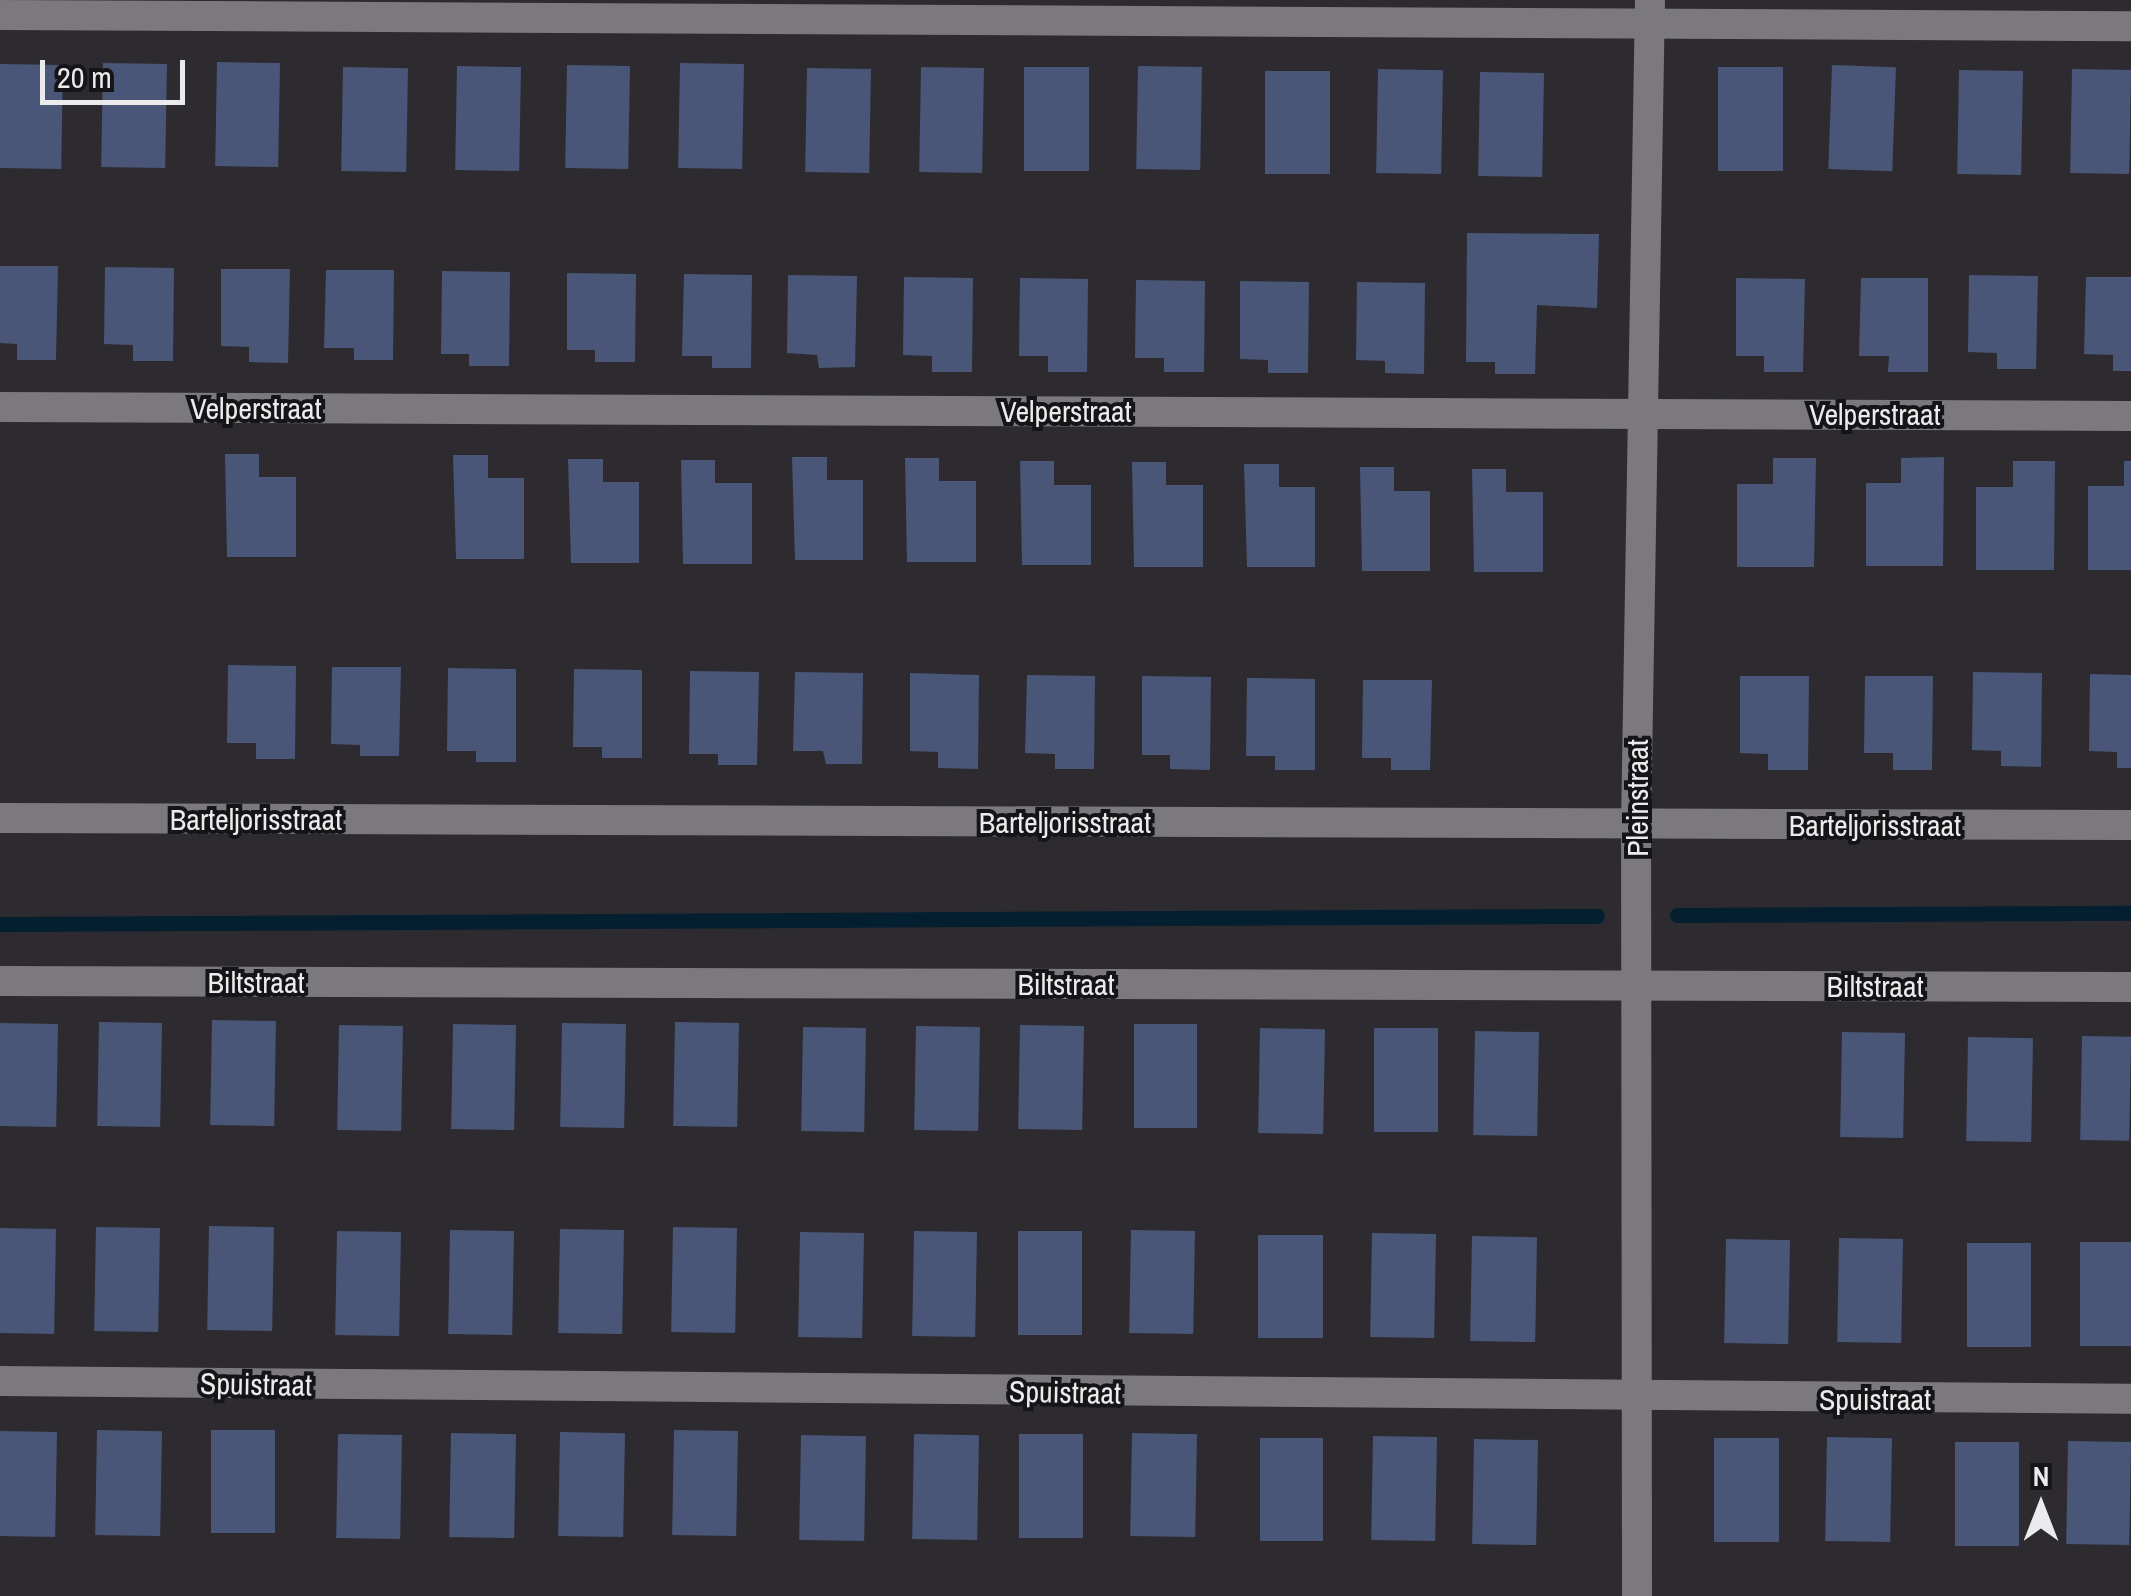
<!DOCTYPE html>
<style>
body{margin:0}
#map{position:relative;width:2131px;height:1596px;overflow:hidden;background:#2d2b2f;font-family:"Archivo Narrow",sans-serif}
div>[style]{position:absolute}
.stream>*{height:15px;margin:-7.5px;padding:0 7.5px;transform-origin:7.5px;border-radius:7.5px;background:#031f30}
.building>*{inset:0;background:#4a5678;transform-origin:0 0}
.minor>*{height:30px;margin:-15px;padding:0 15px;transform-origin:15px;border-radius:15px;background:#7b797e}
span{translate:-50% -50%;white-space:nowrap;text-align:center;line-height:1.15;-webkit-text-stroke:8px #151416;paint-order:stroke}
.street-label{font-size:30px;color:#ebebed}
.north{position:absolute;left:1991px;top:1456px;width:100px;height:100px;-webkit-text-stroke:8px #151416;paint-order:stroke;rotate:0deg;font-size:28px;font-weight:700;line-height:40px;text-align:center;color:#ebebed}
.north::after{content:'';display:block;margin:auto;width:35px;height:45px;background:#ebebed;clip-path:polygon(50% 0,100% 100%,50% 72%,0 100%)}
.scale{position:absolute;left:40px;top:60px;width:145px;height:45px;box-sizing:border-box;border:5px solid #ebebed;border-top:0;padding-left:12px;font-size:30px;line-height:35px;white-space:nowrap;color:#ebebed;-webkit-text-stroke:8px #151416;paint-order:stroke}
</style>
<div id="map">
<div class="stream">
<div style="left:1677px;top:915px;width:454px;rotate:-0.3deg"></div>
<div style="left:0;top:924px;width:1597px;rotate:-0.29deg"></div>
</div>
<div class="building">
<div style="left:217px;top:62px;width:63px;height:104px;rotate:1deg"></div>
<div style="left:103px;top:63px;width:64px;height:104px;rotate:1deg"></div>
<div style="left:680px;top:63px;width:64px;height:105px;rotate:1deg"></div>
<div style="left:0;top:64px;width:63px;height:104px;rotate:1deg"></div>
<div style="left:567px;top:65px;width:63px;height:103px;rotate:1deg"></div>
<div style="left:1832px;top:65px;width:64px;height:104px;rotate:2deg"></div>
<div style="left:457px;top:66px;width:64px;height:104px;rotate:1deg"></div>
<div style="left:1138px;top:66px;width:64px;height:103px;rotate:1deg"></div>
<div style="left:343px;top:67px;width:65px;height:104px;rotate:1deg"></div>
<div style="left:921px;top:67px;width:63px;height:105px;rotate:1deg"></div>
<div style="left:1024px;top:67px;width:65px;height:104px"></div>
<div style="left:1718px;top:67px;width:65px;height:104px"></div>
<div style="left:807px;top:68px;width:64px;height:104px;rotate:1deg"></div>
<div style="left:1378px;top:69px;width:65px;height:104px;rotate:1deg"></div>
<div style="left:2072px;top:69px;width:59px;height:104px;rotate:1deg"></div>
<div style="left:1959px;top:70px;width:64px;height:104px;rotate:1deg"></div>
<div style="left:1265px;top:71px;width:65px;height:103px"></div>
<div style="left:1480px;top:72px;width:64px;height:104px;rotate:1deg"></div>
<div style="clip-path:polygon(1467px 233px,1599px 234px,1597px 308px,1537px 305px,1535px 374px,1495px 374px,1495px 362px,1466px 362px)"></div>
<div style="clip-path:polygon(0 266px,58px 266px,56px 360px,17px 360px,17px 344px,0 343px)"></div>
<div style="clip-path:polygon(105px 267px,174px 268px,173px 361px,133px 361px,133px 345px,104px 344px)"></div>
<div style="clip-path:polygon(221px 269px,290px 269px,288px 363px,249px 362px,249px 347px,221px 346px)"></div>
<div style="clip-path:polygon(326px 270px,394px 270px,393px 360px,354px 360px,354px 348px,324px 348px)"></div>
<div style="clip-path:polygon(442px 271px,510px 272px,509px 366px,469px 366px,469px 354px,441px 354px)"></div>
<div style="clip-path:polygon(567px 273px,636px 274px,635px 362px,595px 362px,595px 350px,567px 350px)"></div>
<div style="clip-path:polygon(684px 274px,752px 275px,751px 368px,712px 368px,712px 356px,682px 356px)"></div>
<div style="clip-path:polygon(788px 275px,857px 276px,855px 367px,819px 368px,817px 355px,787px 353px)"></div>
<div style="clip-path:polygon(1969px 275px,2038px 276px,2036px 369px,1997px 369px,1997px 353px,1968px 352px)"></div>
<div style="clip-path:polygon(904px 277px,973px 278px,972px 372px,932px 372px,932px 356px,903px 355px)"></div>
<div style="clip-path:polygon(2086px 277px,2131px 277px,2131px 371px,2113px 371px,2113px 355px,2084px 354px)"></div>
<div style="clip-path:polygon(1020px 278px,1088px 279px,1087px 372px,1048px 372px,1048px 356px,1019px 356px)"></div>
<div style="clip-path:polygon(1736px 278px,1805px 279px,1803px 372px,1764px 372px,1764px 356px,1736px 356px)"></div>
<div style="clip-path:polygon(1861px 278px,1928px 278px,1928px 372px,1888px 372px,1889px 356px,1859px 356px)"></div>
<div style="clip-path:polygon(1136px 280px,1205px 281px,1204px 372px,1164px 372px,1164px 358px,1135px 358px)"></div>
<div style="clip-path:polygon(1240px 281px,1309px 282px,1308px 373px,1268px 373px,1268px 360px,1240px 359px)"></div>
<div style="clip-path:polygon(1357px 282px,1425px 283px,1424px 374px,1385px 373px,1385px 361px,1356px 360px)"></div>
<div style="clip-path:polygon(225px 454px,259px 454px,259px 477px,296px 477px,296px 557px,227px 557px)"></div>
<div style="clip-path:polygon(453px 455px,488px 455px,488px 478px,524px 478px,524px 559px,456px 559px)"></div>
<div style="clip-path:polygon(792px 457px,827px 457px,827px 480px,863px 480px,863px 560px,795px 560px)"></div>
<div style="clip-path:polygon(1944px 457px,1943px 566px,1866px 566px,1866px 483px,1901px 483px,1901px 458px)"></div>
<div style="clip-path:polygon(905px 458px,939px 458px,939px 481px,976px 481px,976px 562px,907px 562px)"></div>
<div style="clip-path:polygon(1773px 458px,1816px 458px,1814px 567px,1737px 567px,1737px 484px,1773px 484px)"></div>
<div style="clip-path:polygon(568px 459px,603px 459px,603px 482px,639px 482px,639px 563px,571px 563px)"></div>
<div style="clip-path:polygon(681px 460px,715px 460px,715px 483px,752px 483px,752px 564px,683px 564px)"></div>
<div style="clip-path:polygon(1020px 461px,1054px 461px,1054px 485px,1091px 485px,1091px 565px,1022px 565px)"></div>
<div style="clip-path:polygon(2013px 461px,2055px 461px,2054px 570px,1976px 570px,1976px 487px,2013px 487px)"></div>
<div style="clip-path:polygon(2124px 461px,2131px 461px,2131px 570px,2088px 570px,2088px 486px,2124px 486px)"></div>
<div style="clip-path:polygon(1132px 462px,1166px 462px,1166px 485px,1203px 485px,1203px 567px,1134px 567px)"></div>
<div style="clip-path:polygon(1244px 464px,1279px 464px,1279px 487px,1315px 487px,1315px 567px,1247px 567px)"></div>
<div style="clip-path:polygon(1360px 467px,1394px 467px,1394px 491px,1430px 491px,1430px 571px,1362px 571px)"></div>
<div style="clip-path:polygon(1472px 469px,1506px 469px,1506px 492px,1543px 492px,1543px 572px,1474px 572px)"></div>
<div style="clip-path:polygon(228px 665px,296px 666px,295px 759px,256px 759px,256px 743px,227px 743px)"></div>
<div style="clip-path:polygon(332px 667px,401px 667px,399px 756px,360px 756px,360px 745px,331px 744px)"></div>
<div style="clip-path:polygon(448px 668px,516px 669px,516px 762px,476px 762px,476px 751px,447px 751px)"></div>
<div style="clip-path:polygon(574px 669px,642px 670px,642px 758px,602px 758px,602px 747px,573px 747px)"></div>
<div style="clip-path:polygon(690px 671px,759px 672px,757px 765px,718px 765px,718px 754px,689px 754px)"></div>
<div style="clip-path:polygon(795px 672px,863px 673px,862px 764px,826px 764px,823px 751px,793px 751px)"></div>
<div style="clip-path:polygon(1973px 672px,2042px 673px,2041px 767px,2001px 766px,2001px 751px,1972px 750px)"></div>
<div style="clip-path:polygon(910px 673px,979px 675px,978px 769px,938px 768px,938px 752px,910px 751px)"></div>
<div style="clip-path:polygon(2090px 674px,2131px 675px,2131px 768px,2117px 768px,2117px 752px,2089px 751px)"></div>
<div style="clip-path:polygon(1027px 675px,1095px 676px,1094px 769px,1055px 769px,1055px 754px,1025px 753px)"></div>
<div style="clip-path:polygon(1142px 676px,1211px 677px,1210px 770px,1170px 769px,1170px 755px,1142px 755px)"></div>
<div style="clip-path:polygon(1740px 676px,1809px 676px,1808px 770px,1768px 770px,1768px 754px,1740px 753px)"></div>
<div style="clip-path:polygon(1865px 676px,1933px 676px,1932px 770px,1893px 770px,1893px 753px,1864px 753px)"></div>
<div style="clip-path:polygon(1247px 678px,1315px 679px,1315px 770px,1275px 770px,1275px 756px,1246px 756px)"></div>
<div style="clip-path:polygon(1363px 680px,1432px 680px,1430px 770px,1391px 770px,1391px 758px,1362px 758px)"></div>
<div style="left:212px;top:1020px;width:64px;height:105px;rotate:1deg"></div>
<div style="left:99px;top:1022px;width:63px;height:104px;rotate:1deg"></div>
<div style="left:675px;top:1022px;width:64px;height:104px;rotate:1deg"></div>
<div style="left:0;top:1023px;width:58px;height:103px;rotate:1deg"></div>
<div style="left:562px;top:1023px;width:64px;height:104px;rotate:1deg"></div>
<div style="left:453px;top:1024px;width:63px;height:105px;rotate:1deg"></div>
<div style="left:1134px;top:1024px;width:63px;height:104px"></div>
<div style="left:339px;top:1025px;width:64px;height:105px;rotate:1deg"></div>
<div style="left:1020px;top:1025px;width:64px;height:104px;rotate:1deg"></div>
<div style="left:916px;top:1026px;width:64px;height:104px;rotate:1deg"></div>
<div style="left:803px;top:1027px;width:63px;height:104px;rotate:1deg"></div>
<div style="left:1260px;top:1028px;width:65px;height:105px;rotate:1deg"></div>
<div style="left:1374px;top:1028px;width:64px;height:104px"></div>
<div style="left:1475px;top:1031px;width:64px;height:104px;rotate:1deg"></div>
<div style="left:1842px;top:1032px;width:63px;height:105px;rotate:1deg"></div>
<div style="left:2082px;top:1036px;width:49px;height:104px;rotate:1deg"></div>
<div style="left:1968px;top:1037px;width:65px;height:104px;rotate:1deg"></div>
<div style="left:209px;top:1226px;width:65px;height:104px;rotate:1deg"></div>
<div style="left:96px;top:1227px;width:64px;height:104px;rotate:1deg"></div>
<div style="left:673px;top:1227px;width:64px;height:105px;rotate:1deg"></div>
<div style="left:0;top:1228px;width:56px;height:105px;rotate:1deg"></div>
<div style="left:560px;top:1229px;width:64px;height:104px;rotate:1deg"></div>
<div style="left:450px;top:1230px;width:64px;height:104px;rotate:1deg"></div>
<div style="left:1131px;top:1230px;width:64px;height:103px;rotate:1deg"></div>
<div style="left:337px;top:1231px;width:64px;height:104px;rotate:1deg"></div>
<div style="left:914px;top:1231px;width:63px;height:105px;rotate:1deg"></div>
<div style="left:1018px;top:1231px;width:64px;height:104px"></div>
<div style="left:800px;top:1232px;width:64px;height:105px;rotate:1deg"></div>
<div style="left:1372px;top:1233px;width:64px;height:104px;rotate:1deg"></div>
<div style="left:1258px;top:1235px;width:65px;height:103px"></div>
<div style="left:1472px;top:1236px;width:65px;height:105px;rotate:1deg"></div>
<div style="left:1839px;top:1238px;width:64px;height:104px;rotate:1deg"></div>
<div style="left:1726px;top:1239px;width:64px;height:104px;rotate:1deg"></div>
<div style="left:2080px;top:1242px;width:51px;height:104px"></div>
<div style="left:1967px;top:1243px;width:64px;height:104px"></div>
<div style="left:97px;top:1430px;width:65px;height:105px;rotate:1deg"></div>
<div style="left:211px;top:1430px;width:64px;height:103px"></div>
<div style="left:674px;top:1430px;width:64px;height:105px;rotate:1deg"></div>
<div style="left:0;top:1431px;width:57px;height:105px;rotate:1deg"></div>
<div style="left:560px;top:1432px;width:65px;height:104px;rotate:1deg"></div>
<div style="left:451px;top:1433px;width:65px;height:104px;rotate:1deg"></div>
<div style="left:1132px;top:1433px;width:65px;height:103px;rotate:1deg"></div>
<div style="left:338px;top:1434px;width:64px;height:104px;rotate:1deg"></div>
<div style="left:914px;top:1434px;width:65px;height:105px;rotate:1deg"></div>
<div style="left:1019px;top:1434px;width:64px;height:104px"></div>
<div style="left:801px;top:1435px;width:65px;height:105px;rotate:1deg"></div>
<div style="left:1373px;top:1436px;width:64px;height:104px;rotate:1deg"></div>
<div style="left:1827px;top:1437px;width:65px;height:104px;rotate:1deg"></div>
<div style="left:1260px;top:1438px;width:63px;height:103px"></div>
<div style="left:1714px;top:1438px;width:65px;height:104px"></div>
<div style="left:1474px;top:1439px;width:64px;height:105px;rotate:1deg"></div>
<div style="left:2068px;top:1441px;width:63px;height:103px;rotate:1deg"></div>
<div style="left:1955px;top:1442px;width:64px;height:104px"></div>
</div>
<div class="minor">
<div style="left:0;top:15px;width:2131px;rotate:0.3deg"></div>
<div style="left:0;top:407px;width:2131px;rotate:0.24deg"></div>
<div style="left:0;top:818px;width:2131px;rotate:0.19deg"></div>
<div style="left:0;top:981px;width:2131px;rotate:0.16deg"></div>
<div style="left:0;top:1381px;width:2131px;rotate:0.48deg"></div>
<div style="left:1637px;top:1596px;width:771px;rotate:-90.07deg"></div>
<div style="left:1636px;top:825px;width:825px;rotate:-89.03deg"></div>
</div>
<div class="street-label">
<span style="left:256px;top:408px">Velperstraat</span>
<span style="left:1066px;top:411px">Velperstraat</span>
<span style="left:1875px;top:414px">Velperstraat</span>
<span style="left:1637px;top:798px;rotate:-90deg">Pleinstraat</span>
<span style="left:256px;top:819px">Barteljorisstraat</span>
<span style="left:1065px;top:822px">Barteljorisstraat</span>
<span style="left:1875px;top:825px">Barteljorisstraat</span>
<span style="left:256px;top:982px">Biltstraat</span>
<span style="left:1066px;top:984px">Biltstraat</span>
<span style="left:1875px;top:986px">Biltstraat</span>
<span style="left:256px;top:1384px;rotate:1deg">Spuistraat</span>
<span style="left:1065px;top:1392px;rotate:1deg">Spuistraat</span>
<span style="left:1875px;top:1399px">Spuistraat</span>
</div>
<div class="north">N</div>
<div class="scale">20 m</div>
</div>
